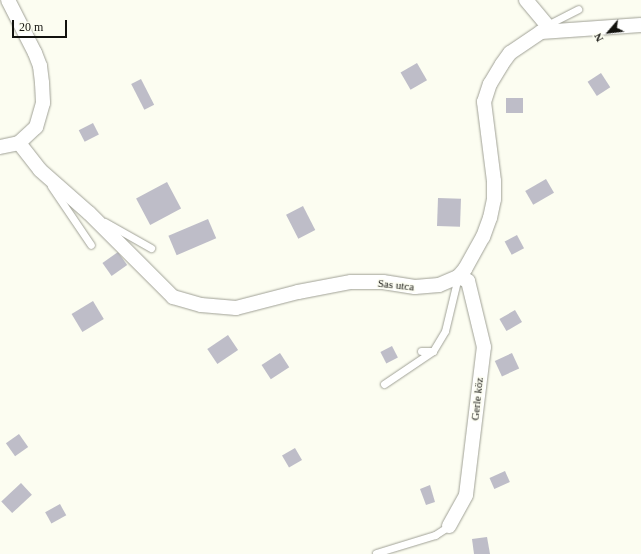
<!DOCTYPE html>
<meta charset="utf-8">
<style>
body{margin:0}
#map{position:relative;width:641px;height:554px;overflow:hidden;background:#fcfdf1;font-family:Georgia,serif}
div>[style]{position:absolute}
.building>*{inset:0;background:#bebdc8;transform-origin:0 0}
.roads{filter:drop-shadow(0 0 1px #a0a196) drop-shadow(0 0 1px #a0a196)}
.lane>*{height:7px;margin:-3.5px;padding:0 3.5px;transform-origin:3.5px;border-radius:3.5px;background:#fff}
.street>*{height:14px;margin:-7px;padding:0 7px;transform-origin:7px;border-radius:7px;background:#fff}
span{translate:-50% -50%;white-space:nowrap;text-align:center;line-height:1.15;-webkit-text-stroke:3px #fcfdf1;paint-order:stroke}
.street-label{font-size:11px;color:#12120e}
.north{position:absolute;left:589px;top:12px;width:40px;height:40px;-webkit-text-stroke:3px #fcfdf1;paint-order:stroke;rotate:242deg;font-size:11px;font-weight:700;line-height:16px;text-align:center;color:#12120e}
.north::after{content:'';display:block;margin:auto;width:14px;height:18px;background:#12120e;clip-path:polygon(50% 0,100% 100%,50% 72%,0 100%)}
.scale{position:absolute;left:12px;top:20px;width:55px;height:18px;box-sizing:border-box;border:2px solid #12120e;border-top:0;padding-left:5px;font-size:12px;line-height:14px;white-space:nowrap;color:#12120e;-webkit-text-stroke:3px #fcfdf1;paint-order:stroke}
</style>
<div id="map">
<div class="building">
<div style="left:417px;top:63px;width:20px;height:19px;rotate:60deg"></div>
<div style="left:601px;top:73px;width:17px;height:16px;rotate:57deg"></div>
<div style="left:141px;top:79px;width:29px;height:11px;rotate:63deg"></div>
<div style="left:506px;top:98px;width:17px;height:15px"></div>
<div style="left:93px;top:123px;width:13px;height:16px;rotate:63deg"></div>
<div style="left:546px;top:179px;width:16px;height:24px;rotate:60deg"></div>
<div style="left:167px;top:182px;width:30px;height:35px;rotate:62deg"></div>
<div style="left:438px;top:198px;width:23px;height:28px;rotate:2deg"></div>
<div style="left:303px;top:206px;width:27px;height:19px;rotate:63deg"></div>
<div style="left:208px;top:219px;width:21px;height:43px;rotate:67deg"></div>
<div style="left:517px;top:235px;width:15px;height:14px;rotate:62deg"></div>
<div style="left:118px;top:252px;width:16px;height:19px;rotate:55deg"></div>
<div style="left:93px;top:301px;width:21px;height:25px;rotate:59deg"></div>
<div style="left:515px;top:310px;width:14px;height:18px;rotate:60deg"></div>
<div style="left:228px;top:335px;width:18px;height:25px;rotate:56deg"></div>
<div style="left:392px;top:346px;width:13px;height:13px;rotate:63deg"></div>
<div style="left:280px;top:353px;width:17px;height:22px;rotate:57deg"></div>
<div style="left:512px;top:353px;width:17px;height:19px;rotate:65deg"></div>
<div style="left:19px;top:434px;width:16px;height:16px;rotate:55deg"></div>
<div style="left:295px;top:448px;width:14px;height:15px;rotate:60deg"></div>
<div style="left:505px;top:471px;width:12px;height:17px;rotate:66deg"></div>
<div style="left:21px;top:483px;width:16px;height:27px;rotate:47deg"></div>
<div style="clip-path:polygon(430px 485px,435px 502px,426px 505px,420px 489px)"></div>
<div style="left:60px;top:504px;width:13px;height:17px;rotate:61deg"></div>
<div style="clip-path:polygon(487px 537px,490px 554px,474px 554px,472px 539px)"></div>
</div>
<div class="roads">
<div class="lane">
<div style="left:547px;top:25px;width:35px;rotate:-27deg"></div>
<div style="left:51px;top:186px;width:71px;rotate:55.9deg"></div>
<div style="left:105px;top:222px;width:53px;rotate:29.5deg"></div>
<div style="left:421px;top:351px;width:12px"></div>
<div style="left:384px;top:384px;width:59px;rotate:-34deg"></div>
<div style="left:433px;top:351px;width:23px;rotate:-59deg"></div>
<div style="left:445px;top:331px;width:56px;rotate:-76.5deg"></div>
<div style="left:376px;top:553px;width:62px;rotate:-17deg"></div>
<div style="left:435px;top:535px;width:17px;rotate:-33deg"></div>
</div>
<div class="street">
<div style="left:8px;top:0;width:59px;rotate:63deg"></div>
<div style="left:35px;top:53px;width:14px;rotate:69deg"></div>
<div style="left:40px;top:66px;width:17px;rotate:83deg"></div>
<div style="left:42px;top:83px;width:20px;rotate:87deg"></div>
<div style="left:43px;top:103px;width:25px;rotate:106deg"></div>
<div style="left:36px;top:127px;width:23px;rotate:137deg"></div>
<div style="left:526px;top:0;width:39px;rotate:50deg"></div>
<div style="left:19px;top:143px;width:34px;rotate:52deg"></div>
<div style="left:40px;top:170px;width:65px;rotate:41.3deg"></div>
<div style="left:89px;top:213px;width:119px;rotate:45deg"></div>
<div style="left:173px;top:297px;width:29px;rotate:16deg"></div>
<div style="left:201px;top:305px;width:35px;rotate:5deg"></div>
<div style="left:236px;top:308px;width:64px;rotate:-14.5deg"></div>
<div style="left:298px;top:292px;width:54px;rotate:-10.7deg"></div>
<div style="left:351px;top:282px;width:32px"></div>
<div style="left:383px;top:282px;width:32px;rotate:9deg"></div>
<div style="left:415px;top:287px;width:24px;rotate:-5deg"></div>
<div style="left:439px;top:285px;width:21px;rotate:-23deg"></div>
<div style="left:458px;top:277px;width:11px;rotate:-49deg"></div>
<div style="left:465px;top:269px;width:37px;rotate:-61deg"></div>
<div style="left:483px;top:237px;width:20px;rotate:-70deg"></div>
<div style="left:490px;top:218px;width:19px;rotate:-78deg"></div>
<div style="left:494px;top:199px;width:18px;rotate:-90deg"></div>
<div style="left:494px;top:181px;width:80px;rotate:-97.2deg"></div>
<div style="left:484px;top:102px;width:19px;rotate:-72deg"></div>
<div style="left:490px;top:84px;width:23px;rotate:-59deg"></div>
<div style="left:502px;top:64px;width:14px;rotate:-54deg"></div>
<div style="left:510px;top:53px;width:37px;rotate:-34deg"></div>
<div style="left:541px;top:32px;width:100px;rotate:-4deg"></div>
<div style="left:0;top:147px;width:19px;rotate:-12deg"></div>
<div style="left:449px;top:526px;width:35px;rotate:-61deg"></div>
<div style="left:466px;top:495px;width:149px;rotate:-83.1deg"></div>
<div style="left:484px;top:347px;width:68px;rotate:-103.6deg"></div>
<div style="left:468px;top:281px;width:11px;rotate:-158deg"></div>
</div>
</div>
<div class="street-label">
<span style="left:396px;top:285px;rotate:6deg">Sas utca</span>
<span style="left:477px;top:399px;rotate:-84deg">Gerle köz</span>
</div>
<div class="north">N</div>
<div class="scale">20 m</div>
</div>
